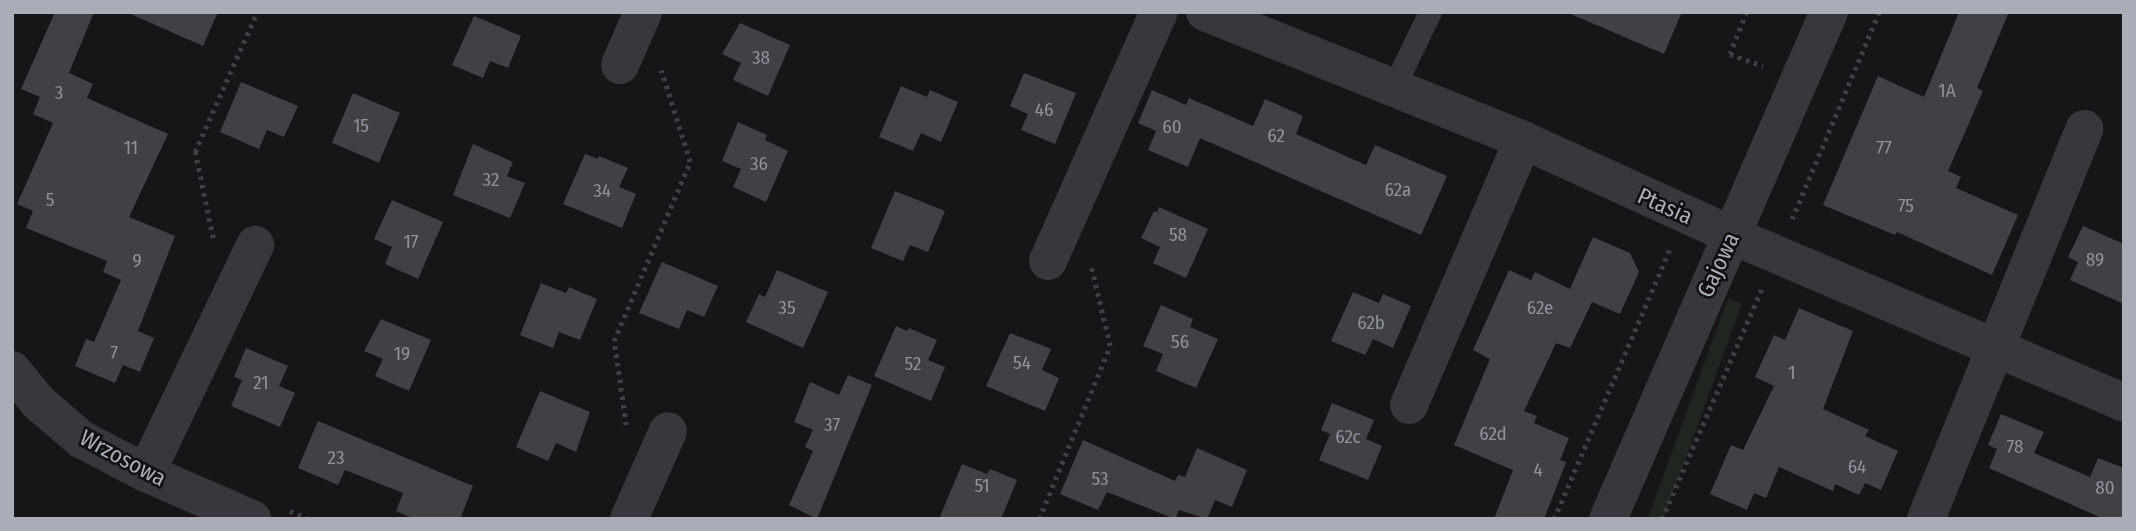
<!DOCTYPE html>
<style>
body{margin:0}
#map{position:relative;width:2136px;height:531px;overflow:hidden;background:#161618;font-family:"Fira Sans Condensed",sans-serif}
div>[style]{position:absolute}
.green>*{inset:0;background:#1e261f;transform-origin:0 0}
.building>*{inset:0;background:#404145;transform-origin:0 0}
.path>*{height:4.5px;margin-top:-2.25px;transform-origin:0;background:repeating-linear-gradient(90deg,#3d3f44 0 3.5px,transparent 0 8.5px)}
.service>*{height:23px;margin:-11.5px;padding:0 11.5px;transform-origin:11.5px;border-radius:11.5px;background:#37383d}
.minor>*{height:38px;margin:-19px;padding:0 19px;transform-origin:19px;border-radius:19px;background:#37383d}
span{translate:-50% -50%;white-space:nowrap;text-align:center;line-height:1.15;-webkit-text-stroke:5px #111113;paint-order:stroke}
.number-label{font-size:19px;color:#8e929b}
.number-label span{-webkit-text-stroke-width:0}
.street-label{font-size:23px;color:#a8adb8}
.frame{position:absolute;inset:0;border:14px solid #a8adb8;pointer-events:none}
</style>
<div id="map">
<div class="green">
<div style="left:1728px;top:298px;width:15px;height:241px;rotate:20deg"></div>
</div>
<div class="building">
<div style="clip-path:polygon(55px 12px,94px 12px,69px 73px,93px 84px,87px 98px,168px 134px,129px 217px,175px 236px,138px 331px,154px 338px,140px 372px,123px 365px,115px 383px,75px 366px,86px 339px,94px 342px,121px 280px,103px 272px,107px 261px,26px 228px,33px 211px,17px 204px,53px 123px,33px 114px,40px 97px,21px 89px)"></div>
<div style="clip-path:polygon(126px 12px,218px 12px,203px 46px)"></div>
<div style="clip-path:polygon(1566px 12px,1682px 12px,1664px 54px)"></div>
<div style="clip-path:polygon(1959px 12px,2009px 12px,1977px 88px,1983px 91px,1948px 171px,1961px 177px,1956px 188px,2018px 215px,1992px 275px,1897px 232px,1895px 235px,1823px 205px,1878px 76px,1924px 97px)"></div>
<div style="clip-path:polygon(474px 16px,521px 36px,508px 68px,490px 61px,483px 78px,452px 65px)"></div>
<div style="clip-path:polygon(740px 23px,790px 45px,768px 96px,733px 80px,741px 63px,722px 54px)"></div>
<div style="clip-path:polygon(1024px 73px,1076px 93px,1055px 144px,1021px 130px,1028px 114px,1010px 106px)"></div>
<div style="clip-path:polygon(241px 82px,298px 106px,284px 137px,267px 130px,259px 149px,220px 132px)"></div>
<div style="clip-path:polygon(901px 86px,927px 97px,930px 90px,958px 102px,941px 142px,921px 133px,913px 151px,879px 137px)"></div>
<div style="clip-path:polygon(1152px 90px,1186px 105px,1189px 98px,1253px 126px,1265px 99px,1303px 116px,1296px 134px,1366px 165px,1375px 145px,1447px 176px,1421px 235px,1200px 138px,1188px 167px,1148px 150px,1156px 131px,1138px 123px)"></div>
<div style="left:353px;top:93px;width:51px;height:54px;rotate:23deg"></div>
<div style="clip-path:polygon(738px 122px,767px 135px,765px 140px,788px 151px,766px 202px,733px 187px,741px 169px,722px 161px)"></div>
<div style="clip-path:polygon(473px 144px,513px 162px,507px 176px,525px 183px,510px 218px,453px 195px)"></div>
<div style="clip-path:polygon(585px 154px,598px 159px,599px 156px,628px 168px,619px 187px,636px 194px,622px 228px,563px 204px)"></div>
<div style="clip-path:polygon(895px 191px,945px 211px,928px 252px,910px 245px,903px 261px,871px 248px)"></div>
<div style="clip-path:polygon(392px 200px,443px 222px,418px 279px,385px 264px,392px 247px,374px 239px)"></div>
<div style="clip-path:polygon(1159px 207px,1208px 229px,1186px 278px,1153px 263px,1160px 247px,1141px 238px,1154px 211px,1157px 212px)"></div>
<div style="clip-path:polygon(2083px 226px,2124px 244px,2124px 304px,2070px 280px,2078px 262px,2068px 257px)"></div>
<div style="clip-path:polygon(1593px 237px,1630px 253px,1639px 272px,1620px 314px,1592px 302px,1570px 348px,1556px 343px,1524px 411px,1537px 416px,1534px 423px,1569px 438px,1560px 460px,1566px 462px,1544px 519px,1494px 519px,1513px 470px,1454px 445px,1490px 359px,1473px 350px,1509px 270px,1531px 280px,1535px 272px,1570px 289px)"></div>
<div style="clip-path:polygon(662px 262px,718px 286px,704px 317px,687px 310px,679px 329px,639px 313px)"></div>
<div style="clip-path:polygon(777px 270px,828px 292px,803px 348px,746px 322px,759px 294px,765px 297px)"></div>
<div style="clip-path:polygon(541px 283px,566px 293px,569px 287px,597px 299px,580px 340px,559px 332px,553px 348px,520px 335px)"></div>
<div style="clip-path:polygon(1353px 292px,1379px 303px,1383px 294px,1411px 306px,1393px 348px,1373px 339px,1365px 355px,1331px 341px)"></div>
<div style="clip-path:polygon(1161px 305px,1193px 319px,1190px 327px,1218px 339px,1196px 388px,1156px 371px,1163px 354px,1143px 346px)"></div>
<div style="clip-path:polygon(1799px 308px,1853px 331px,1823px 409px,1869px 430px,1865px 436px,1898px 451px,1881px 490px,1865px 483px,1859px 495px,1835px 484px,1833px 491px,1779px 467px,1766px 498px,1754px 493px,1747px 510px,1710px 494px,1731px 445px,1743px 450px,1774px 386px,1755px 377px,1774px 335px,1785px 340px)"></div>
<div style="clip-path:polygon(381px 319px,431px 340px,409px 391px,375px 376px,383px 359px,364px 351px)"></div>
<div style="clip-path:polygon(896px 326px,907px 331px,909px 328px,937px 340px,928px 360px,945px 367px,931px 401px,874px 376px)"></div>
<div style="clip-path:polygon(1010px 333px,1051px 349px,1042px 370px,1059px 378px,1045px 411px,986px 386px)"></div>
<div style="clip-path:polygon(246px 348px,288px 366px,279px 386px,295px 393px,280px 427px,231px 406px,242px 380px,234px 377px)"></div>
<div style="clip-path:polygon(848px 375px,872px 385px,817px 519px,789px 505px,813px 451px,805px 447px,813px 430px,794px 422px,810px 382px,839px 395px)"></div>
<div style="clip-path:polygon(540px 391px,590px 412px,576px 452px,556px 443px,548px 461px,516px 447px)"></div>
<div style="clip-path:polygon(1332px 403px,1374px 420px,1366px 439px,1382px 446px,1368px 480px,1319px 460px,1330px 434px,1321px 430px)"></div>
<div style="clip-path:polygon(2001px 414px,2044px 432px,2034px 453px,2090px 477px,2098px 458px,2124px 468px,2124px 519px,2104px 519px,1989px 468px,1997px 449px,1988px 445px)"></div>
<div style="clip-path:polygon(318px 421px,473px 486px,460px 519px,414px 519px,396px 511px,403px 493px,345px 470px,338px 485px,298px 468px)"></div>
<div style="clip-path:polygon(1083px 440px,1175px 481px,1178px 475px,1185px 477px,1197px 448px,1247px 470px,1232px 507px,1215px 500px,1207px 519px,1179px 510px,1175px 519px,1107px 492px,1098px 510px,1060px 494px)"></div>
<div style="clip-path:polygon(962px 464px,987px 474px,990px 469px,1017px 480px,1001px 519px,939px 519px)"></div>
</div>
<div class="path">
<div style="left:1747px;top:12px;width:45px;rotate:112deg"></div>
<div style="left:1730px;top:54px;width:35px;rotate:20deg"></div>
<div style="left:1792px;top:219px;width:225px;rotate:-67.2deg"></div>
<div style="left:213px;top:238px;width:88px;rotate:-101.8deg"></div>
<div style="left:195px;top:152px;width:153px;rotate:-66.1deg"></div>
<div style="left:626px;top:425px;width:85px;rotate:-98.1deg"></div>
<div style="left:614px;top:341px;width:194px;rotate:-67deg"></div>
<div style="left:690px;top:162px;width:96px;rotate:-107.5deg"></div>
<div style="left:290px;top:511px;width:20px;rotate:24deg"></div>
<div style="left:1039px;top:519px;width:187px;rotate:-67.7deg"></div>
<div style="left:1110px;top:346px;width:82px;rotate:-103.4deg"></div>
<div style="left:1554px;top:519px;width:294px;rotate:-66.8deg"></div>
<div style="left:1662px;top:519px;width:252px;rotate:-66.6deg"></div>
</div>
<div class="service">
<div style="left:1394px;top:86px;width:82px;rotate:-64.1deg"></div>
</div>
<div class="minor">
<div style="left:1205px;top:12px;width:343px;rotate:21.9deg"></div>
<div style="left:1523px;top:140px;width:229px;rotate:24.5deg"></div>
<div style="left:1731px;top:235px;width:427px;rotate:23.1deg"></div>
<div style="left:620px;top:65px;width:58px;rotate:-66.5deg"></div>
<div style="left:1048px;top:261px;width:273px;rotate:-66deg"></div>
<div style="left:12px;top:370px;width:41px;rotate:50.9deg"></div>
<div style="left:38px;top:402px;width:57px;rotate:40.7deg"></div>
<div style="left:81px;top:439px;width:73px;rotate:27.6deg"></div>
<div style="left:146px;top:473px;width:116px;rotate:23.5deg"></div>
<div style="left:1409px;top:405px;width:288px;rotate:-66.7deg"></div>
<div style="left:146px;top:473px;width:253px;rotate:-64.4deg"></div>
<div style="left:629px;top:519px;width:96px;rotate:-66.1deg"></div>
<div style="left:1608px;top:519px;width:553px;rotate:-66.45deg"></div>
<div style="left:1926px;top:519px;width:421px;rotate:-67.9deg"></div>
</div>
<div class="number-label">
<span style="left:761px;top:58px">38</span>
<span style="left:1947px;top:91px">1A</span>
<span style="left:59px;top:93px">3</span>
<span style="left:1044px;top:110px">46</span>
<span style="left:361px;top:126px">15</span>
<span style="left:1172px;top:127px">60</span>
<span style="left:1276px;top:136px">62</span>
<span style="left:131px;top:148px">11</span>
<span style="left:1884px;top:148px">77</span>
<span style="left:759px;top:164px">36</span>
<span style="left:491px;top:180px">32</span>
<span style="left:1398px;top:190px">62a</span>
<span style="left:602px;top:191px">34</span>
<span style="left:50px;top:200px">5</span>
<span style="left:1906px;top:206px">75</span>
<span style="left:1178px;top:235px">58</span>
<span style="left:411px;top:242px">17</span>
<span style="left:2095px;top:260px">89</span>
<span style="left:137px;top:261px">9</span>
<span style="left:787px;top:308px">35</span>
<span style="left:1540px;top:308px">62e</span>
<span style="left:1371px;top:323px">62b</span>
<span style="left:1180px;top:342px">56</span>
<span style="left:114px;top:353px">7</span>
<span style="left:402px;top:354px">19</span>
<span style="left:1022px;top:363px">54</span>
<span style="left:913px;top:364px">52</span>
<span style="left:1792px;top:373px">1</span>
<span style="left:261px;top:383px">21</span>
<span style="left:832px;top:425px">37</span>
<span style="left:1493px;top:434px">62d</span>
<span style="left:1348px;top:437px">62c</span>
<span style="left:2015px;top:447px">78</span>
<span style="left:336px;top:458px">23</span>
<span style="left:1857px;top:467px">64</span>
<span style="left:1538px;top:470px">4</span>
<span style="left:1100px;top:479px">53</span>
<span style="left:982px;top:486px">51</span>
<span style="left:2105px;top:488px">80</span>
</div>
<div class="street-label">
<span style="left:1665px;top:206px;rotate:24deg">Ptasia</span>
<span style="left:1718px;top:265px;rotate:-65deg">Gajowa</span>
<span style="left:123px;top:458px;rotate:28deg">Wrzosowa</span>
</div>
<div class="frame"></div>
</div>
